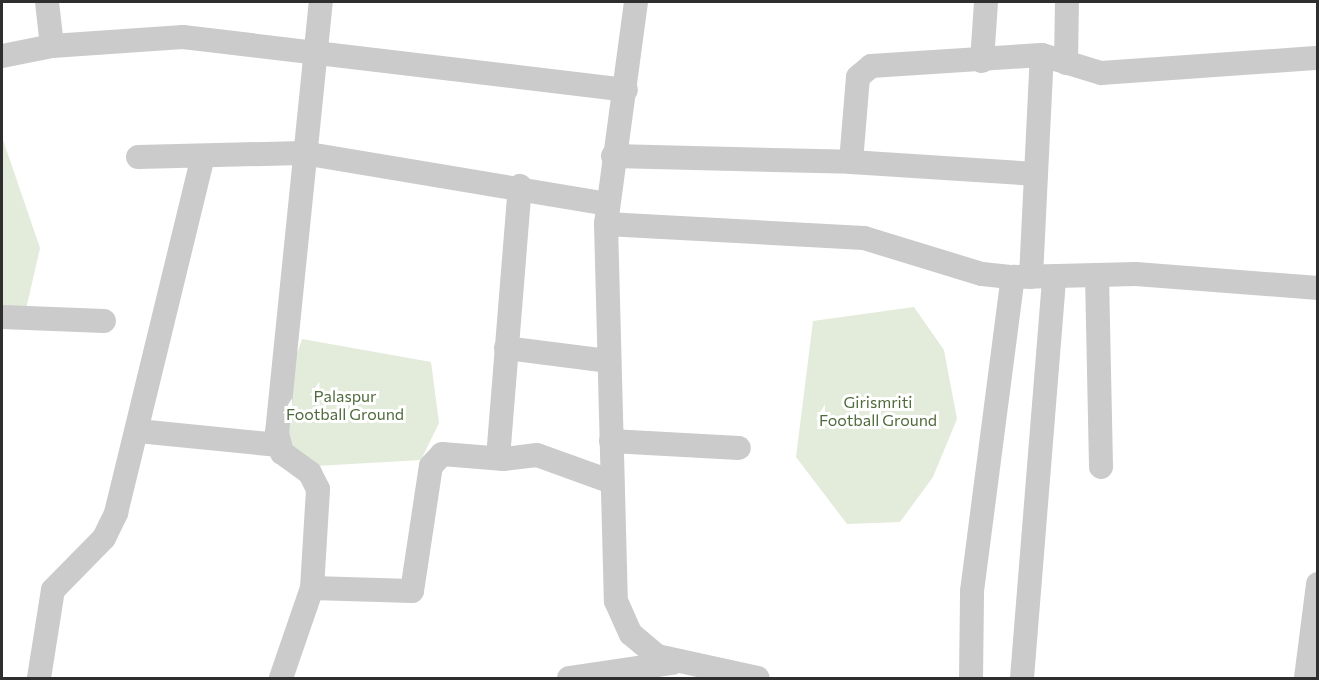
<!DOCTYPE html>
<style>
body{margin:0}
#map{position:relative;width:1319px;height:680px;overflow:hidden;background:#fff;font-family:Commissioner,sans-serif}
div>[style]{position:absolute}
.green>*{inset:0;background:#e3ebdb}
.street>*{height:24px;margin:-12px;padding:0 12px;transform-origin:12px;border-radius:12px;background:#cbcbcb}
span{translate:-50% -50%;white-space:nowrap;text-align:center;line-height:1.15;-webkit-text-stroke:6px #fff;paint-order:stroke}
.park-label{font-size:16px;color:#4f6a3b}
.frame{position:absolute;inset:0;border:3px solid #2e2e2e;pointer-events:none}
</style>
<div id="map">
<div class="green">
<div style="clip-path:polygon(2px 137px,40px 248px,22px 327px,2px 324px)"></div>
<div style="clip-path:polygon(914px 307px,944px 350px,957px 419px,933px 477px,900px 522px,847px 524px,796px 457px,813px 321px)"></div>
<div style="clip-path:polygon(302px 339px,431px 362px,439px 423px,421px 460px,299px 467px,276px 414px)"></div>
</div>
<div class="street">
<div style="left:47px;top:2px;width:44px;rotate:83.5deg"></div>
<div style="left:636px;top:2px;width:224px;rotate:97.7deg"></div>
<div style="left:606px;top:224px;width:377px;rotate:88.5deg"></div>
<div style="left:616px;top:601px;width:36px;rotate:66deg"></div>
<div style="left:631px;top:634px;width:34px;rotate:40deg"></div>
<div style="left:657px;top:656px;width:103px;rotate:12.3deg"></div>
<div style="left:2px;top:56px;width:51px;rotate:-11.3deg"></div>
<div style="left:52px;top:46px;width:131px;rotate:-3.9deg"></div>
<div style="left:183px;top:37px;width:446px;rotate:6.8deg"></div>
<div style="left:982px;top:61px;width:59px;rotate:-86.1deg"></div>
<div style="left:1066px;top:63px;width:61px;rotate:-89.1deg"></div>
<div style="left:613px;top:156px;width:238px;rotate:1.4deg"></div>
<div style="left:851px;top:162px;width:185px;rotate:3.7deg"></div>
<div style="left:138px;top:157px;width:165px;rotate:-1.4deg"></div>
<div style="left:303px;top:153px;width:309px;rotate:9.5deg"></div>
<div style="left:851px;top:162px;width:85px;rotate:-85.3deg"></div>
<div style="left:858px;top:77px;width:17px;rotate:-40deg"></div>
<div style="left:871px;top:66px;width:171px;rotate:-3.7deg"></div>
<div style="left:1042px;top:55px;width:62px;rotate:17deg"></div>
<div style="left:1101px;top:73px;width:218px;rotate:-4deg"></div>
<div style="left:606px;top:224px;width:258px;rotate:3.1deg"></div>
<div style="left:864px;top:238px;width:123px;rotate:17deg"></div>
<div style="left:982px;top:274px;width:31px;rotate:6deg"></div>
<div style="left:1013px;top:277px;width:123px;rotate:-1.4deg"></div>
<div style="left:1136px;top:274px;width:183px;rotate:4.4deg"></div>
<div style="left:1097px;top:275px;width:192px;rotate:88.8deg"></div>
<div style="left:1031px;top:277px;width:222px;rotate:-87.2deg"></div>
<div style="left:2px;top:317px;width:102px;rotate:2.2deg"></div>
<div style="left:506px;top:348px;width:104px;rotate:7.2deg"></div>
<div style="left:138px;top:431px;width:141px;rotate:5.7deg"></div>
<div style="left:611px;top:441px;width:128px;rotate:3.1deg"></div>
<div style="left:498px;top:458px;width:273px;rotate:-85.4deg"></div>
<div style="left:312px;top:588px;width:100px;rotate:1.7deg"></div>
<div style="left:412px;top:591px;width:126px;rotate:-81.4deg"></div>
<div style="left:431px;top:466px;width:16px;rotate:-47deg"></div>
<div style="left:442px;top:454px;width:62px;rotate:4.6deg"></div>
<div style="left:504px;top:459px;width:33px;rotate:-7deg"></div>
<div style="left:537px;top:455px;width:80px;rotate:19.8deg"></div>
<div style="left:39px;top:678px;width:89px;rotate:-81deg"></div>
<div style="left:53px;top:590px;width:73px;rotate:-45.6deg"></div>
<div style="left:104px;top:538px;width:28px;rotate:-64deg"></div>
<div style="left:116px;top:513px;width:367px;rotate:-76.3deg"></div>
<div style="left:281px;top:678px;width:95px;rotate:-71deg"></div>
<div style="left:312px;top:588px;width:99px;rotate:-86.5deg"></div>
<div style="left:318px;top:489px;width:18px;rotate:-117deg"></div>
<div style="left:310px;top:473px;width:34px;rotate:-144deg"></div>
<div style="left:282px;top:453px;width:21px;rotate:-104deg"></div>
<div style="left:277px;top:433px;width:433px;rotate:-84.2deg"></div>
<div style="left:569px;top:678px;width:104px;rotate:-8.3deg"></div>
<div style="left:971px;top:678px;width:87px;rotate:-89.3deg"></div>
<div style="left:972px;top:591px;width:317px;rotate:-82.6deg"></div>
<div style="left:1022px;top:678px;width:403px;rotate:-85.4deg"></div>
<div style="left:1306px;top:678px;width:95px;rotate:-82.7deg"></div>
</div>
<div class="park-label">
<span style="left:345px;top:405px">Palaspur<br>Football Ground</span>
<span style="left:878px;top:411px">Girismriti<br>Football Ground</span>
</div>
<div class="frame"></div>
</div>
